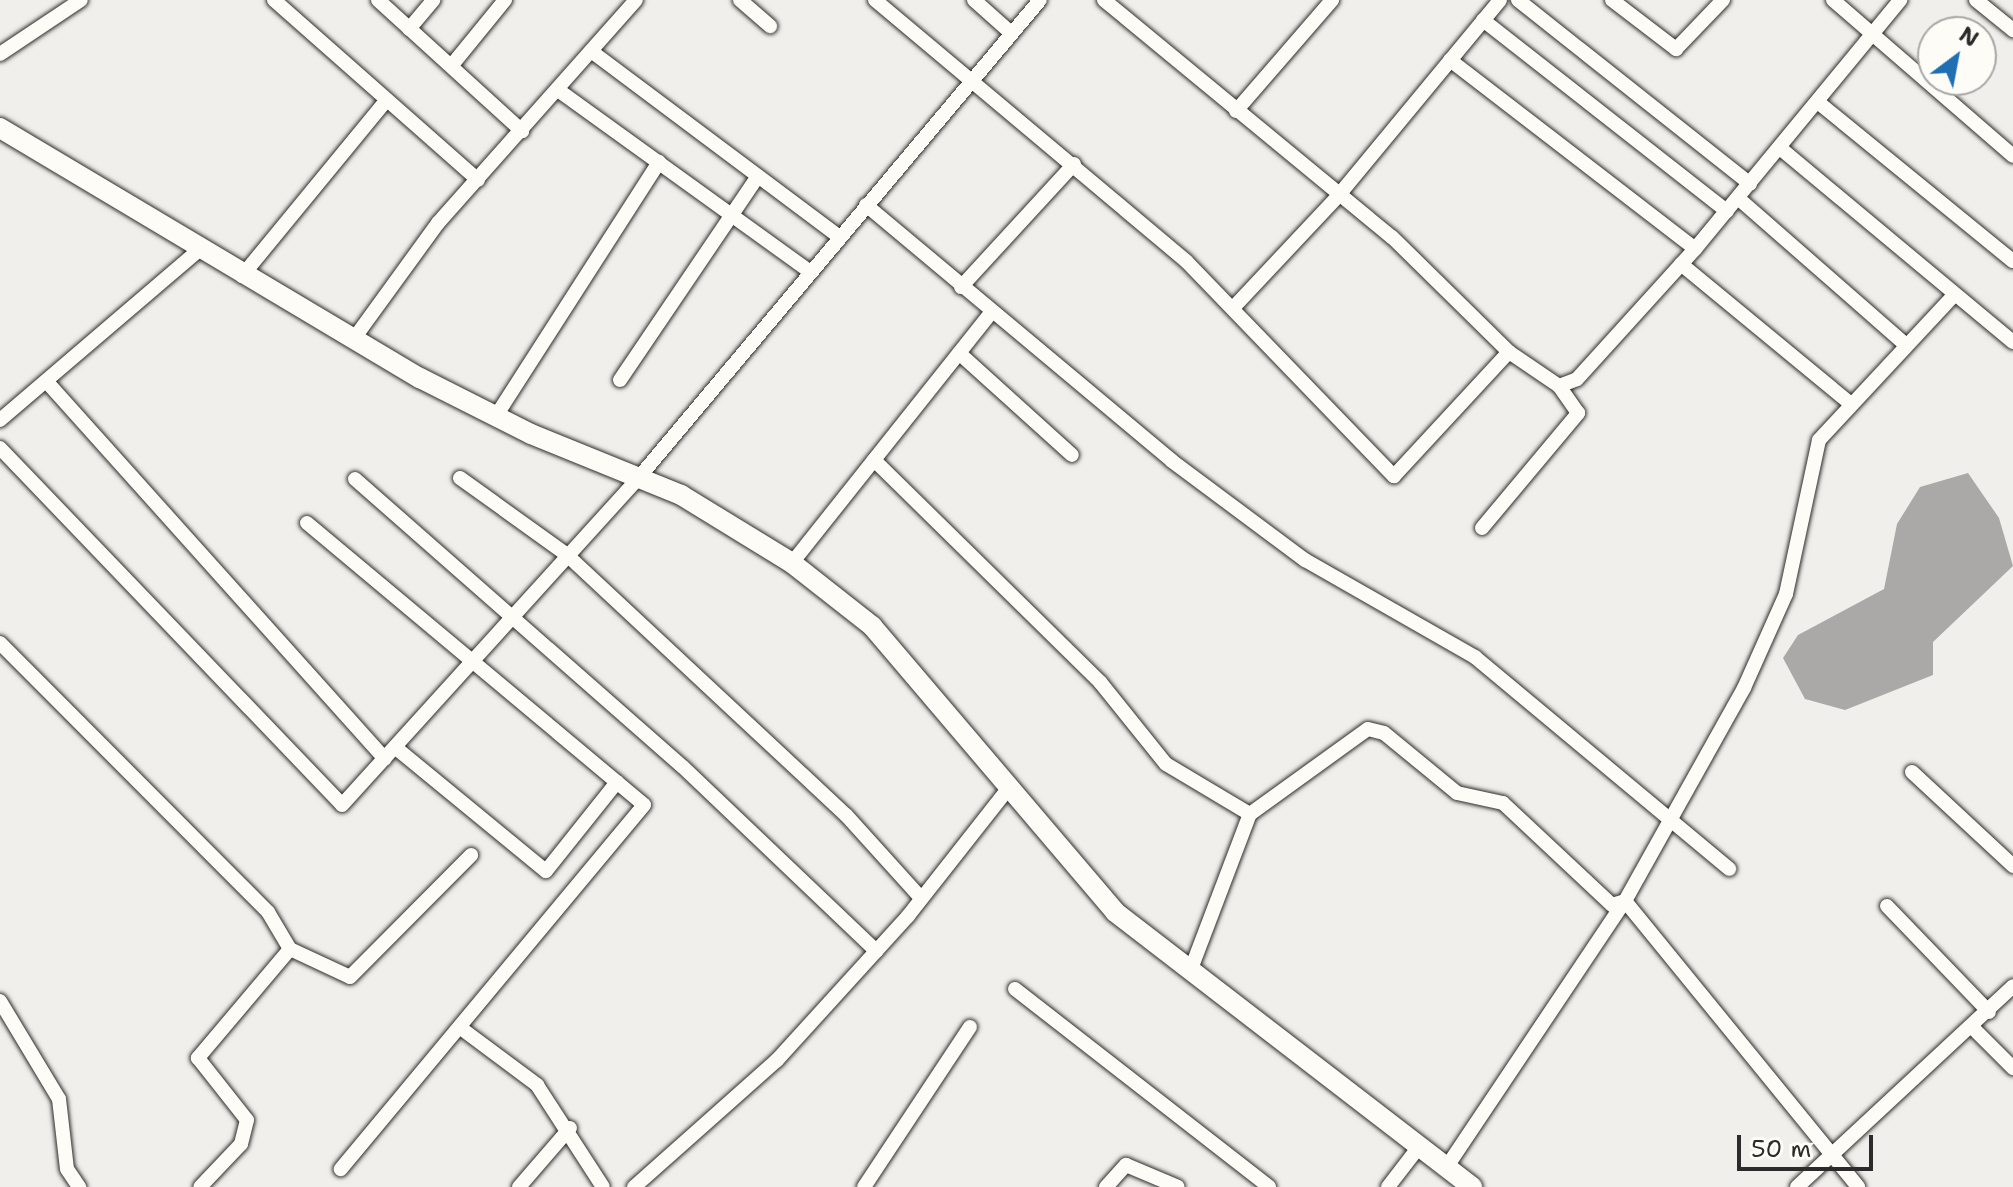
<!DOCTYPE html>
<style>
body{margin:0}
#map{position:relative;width:2013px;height:1187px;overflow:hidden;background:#f0efeb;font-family:"Shantell Sans",sans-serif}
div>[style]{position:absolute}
.water>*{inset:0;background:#aaa9a7}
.roads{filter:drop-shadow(0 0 2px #2b2b2b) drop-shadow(0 0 2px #2b2b2b)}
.street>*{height:14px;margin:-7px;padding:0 7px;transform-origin:7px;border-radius:7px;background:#fdfcf7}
.secondary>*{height:20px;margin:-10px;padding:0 10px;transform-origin:10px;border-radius:10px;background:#fdfcf7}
span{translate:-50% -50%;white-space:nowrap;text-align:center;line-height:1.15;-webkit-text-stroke:7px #fdfcf7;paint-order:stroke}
.north{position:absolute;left:1917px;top:16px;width:80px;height:80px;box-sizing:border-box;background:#fdfcf7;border:2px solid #a9a8a5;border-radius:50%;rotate:32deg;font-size:22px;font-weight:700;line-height:32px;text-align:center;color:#2b2b2b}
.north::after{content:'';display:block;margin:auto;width:28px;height:36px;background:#1f6fb2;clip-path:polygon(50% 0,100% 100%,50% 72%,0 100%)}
.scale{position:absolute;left:1737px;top:1135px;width:136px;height:36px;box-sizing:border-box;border:4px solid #2b2b2b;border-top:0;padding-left:10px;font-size:24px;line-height:28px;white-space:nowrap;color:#2b2b2b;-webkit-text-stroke:6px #fdfcf7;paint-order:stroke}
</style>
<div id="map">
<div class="water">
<div style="clip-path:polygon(1968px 473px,1999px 518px,2013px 566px,1933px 642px,1933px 675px,1845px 710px,1805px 699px,1783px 658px,1798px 635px,1884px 589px,1897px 524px,1920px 487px)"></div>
</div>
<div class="roads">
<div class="street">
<div style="left:274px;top:0;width:272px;rotate:41.4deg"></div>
<div style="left:378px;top:0;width:195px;rotate:42.3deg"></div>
<div style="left:740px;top:0;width:40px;rotate:41deg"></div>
<div style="left:875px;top:0;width:407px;rotate:40deg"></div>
<div style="left:1187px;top:262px;width:298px;rotate:46deg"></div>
<div style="left:1394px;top:476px;width:169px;rotate:-47.2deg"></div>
<div style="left:974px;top:0;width:50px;rotate:41.7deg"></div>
<div style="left:1104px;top:0;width:373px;rotate:39.5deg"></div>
<div style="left:1392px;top:237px;width:164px;rotate:44.5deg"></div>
<div style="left:1509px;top:352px;width:60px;rotate:34.2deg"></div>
<div style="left:1559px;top:386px;width:19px;rotate:-21deg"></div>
<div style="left:1577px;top:379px;width:176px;rotate:-47.8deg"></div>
<div style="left:1695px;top:249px;width:323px;rotate:-50.5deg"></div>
<div style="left:1518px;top:0;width:296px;rotate:38.4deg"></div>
<div style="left:1612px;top:0;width:81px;rotate:37.4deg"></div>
<div style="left:1676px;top:49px;width:68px;rotate:-46.2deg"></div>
<div style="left:1833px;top:0;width:238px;rotate:40.9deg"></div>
<div style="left:1976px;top:0;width:48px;rotate:39deg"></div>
<div style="left:1483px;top:20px;width:310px;rotate:38.1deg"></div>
<div style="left:409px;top:29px;width:38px;rotate:-50deg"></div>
<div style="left:591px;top:51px;width:311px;rotate:36.8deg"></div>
<div style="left:0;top:54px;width:97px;rotate:-33.7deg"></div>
<div style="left:1450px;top:60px;width:309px;rotate:37.6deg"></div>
<div style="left:452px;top:65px;width:84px;rotate:-50.8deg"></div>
<div style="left:558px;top:90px;width:311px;rotate:35.8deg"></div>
<div style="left:1819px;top:103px;width:250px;rotate:39.2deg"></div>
<div style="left:1236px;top:111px;width:147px;rotate:-49.1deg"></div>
<div style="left:1780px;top:148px;width:303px;rotate:39.8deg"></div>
<div style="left:1738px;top:198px;width:223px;rotate:41.2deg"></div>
<div style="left:866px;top:205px;width:399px;rotate:39.9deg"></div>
<div style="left:1172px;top:461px;width:166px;rotate:36.7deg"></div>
<div style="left:1305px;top:560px;width:196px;rotate:29.7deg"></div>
<div style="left:1475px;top:657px;width:331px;rotate:39.8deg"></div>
<div style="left:1681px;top:264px;width:220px;rotate:39.5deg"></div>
<div style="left:242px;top:276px;width:227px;rotate:-50.6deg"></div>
<div style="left:961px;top:287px;width:167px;rotate:-47.4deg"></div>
<div style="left:1233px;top:308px;width:154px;rotate:-46.8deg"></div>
<div style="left:1338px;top:196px;width:254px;rotate:-50.4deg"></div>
<div style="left:353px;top:340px;width:145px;rotate:-54deg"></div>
<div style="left:438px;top:223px;width:298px;rotate:-48.4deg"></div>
<div style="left:959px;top:353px;width:152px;rotate:42.1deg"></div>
<div style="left:620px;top:380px;width:246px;rotate:-55.9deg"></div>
<div style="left:47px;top:382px;width:506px;rotate:48.12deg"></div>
<div style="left:496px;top:416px;width:302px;rotate:-57.3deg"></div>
<div style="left:0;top:420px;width:263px;rotate:-40.5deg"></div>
<div style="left:0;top:448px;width:494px;rotate:46.2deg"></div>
<div style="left:342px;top:805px;width:445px;rotate:-47.8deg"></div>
<div style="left:641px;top:475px;width:620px;rotate:-49.97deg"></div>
<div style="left:874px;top:460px;width:317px;rotate:44.5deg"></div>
<div style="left:1100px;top:682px;width:105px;rotate:51.2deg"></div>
<div style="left:1166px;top:764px;width:98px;rotate:30.8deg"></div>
<div style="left:460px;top:478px;width:132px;rotate:35.7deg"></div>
<div style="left:567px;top:555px;width:381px;rotate:43deg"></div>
<div style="left:846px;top:815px;width:112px;rotate:47.9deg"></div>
<div style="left:355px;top:479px;width:436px;rotate:41.3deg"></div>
<div style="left:683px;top:767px;width:267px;rotate:43.6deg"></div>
<div style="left:307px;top:523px;width:439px;rotate:39.9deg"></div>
<div style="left:644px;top:805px;width:474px;rotate:129.8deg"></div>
<div style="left:1482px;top:528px;width:150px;rotate:-50.1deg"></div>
<div style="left:1578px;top:413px;width:33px;rotate:-125deg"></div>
<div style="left:792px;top:563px;width:318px;rotate:-51.5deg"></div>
<div style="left:0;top:643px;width:380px;rotate:45.1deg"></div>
<div style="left:268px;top:912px;width:43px;rotate:59.3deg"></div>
<div style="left:290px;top:949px;width:143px;rotate:130.2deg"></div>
<div style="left:198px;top:1058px;width:79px;rotate:51.7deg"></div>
<div style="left:247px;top:1120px;width:25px;rotate:104deg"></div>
<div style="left:241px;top:1144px;width:59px;rotate:133.6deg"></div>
<div style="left:396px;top:748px;width:194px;rotate:39.4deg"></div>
<div style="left:546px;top:871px;width:114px;rotate:-51.4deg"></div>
<div style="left:1912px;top:772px;width:138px;rotate:42.9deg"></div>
<div style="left:1625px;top:901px;width:369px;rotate:50.8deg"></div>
<div style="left:1887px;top:906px;width:147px;rotate:46.1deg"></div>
<div style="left:290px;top:949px;width:66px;rotate:25deg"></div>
<div style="left:350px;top:977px;width:172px;rotate:-45.2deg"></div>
<div style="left:1191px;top:969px;width:166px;rotate:-69.2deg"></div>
<div style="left:1250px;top:814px;width:145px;rotate:-35.8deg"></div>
<div style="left:1368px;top:729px;width:16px;rotate:14deg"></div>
<div style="left:1384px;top:733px;width:94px;rotate:39.4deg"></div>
<div style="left:1457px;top:793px;width:47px;rotate:12.3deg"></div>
<div style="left:1503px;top:803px;width:149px;rotate:43.1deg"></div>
<div style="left:1612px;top:905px;width:14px;rotate:-17deg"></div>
<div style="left:1015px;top:989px;width:322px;rotate:37.9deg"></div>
<div style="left:0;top:1001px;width:114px;rotate:59deg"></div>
<div style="left:59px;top:1099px;width:70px;rotate:83.5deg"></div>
<div style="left:67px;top:1169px;width:22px;rotate:56deg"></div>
<div style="left:1973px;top:1028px;width:57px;rotate:45deg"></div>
<div style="left:462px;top:1029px;width:94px;rotate:36.7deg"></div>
<div style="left:537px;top:1085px;width:121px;rotate:57.1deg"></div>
<div style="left:1446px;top:1168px;width:321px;rotate:-56.2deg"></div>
<div style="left:1625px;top:901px;width:244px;rotate:-60.8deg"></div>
<div style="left:1744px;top:688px;width:103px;rotate:-65.9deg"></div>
<div style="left:1786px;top:594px;width:157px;rotate:-77.9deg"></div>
<div style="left:1819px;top:440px;width:198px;rotate:-47deg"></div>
<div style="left:519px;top:1187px;width:78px;rotate:-49.2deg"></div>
<div style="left:634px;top:1187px;width:191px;rotate:-41.6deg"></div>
<div style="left:777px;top:1060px;width:195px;rotate:-47.7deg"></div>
<div style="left:908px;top:916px;width:162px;rotate:-51.8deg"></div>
<div style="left:864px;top:1187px;width:192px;rotate:-56.5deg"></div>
<div style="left:1106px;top:1187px;width:30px;rotate:-48deg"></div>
<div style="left:1126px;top:1165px;width:56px;rotate:22.9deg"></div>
<div style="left:1388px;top:1187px;width:49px;rotate:-52.4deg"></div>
<div style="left:1797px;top:1187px;width:295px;rotate:-42.9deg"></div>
</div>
<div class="secondary">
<div style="left:0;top:128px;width:489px;rotate:30.8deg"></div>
<div style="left:420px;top:378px;width:124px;rotate:26.8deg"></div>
<div style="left:531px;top:434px;width:162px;rotate:22.1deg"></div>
<div style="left:681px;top:495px;width:130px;rotate:31.5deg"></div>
<div style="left:792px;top:563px;width:102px;rotate:38.2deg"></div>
<div style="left:872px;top:626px;width:375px;rotate:49.6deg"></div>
<div style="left:1115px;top:912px;width:451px;rotate:37.6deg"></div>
</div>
</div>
<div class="north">N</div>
<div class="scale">50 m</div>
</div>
